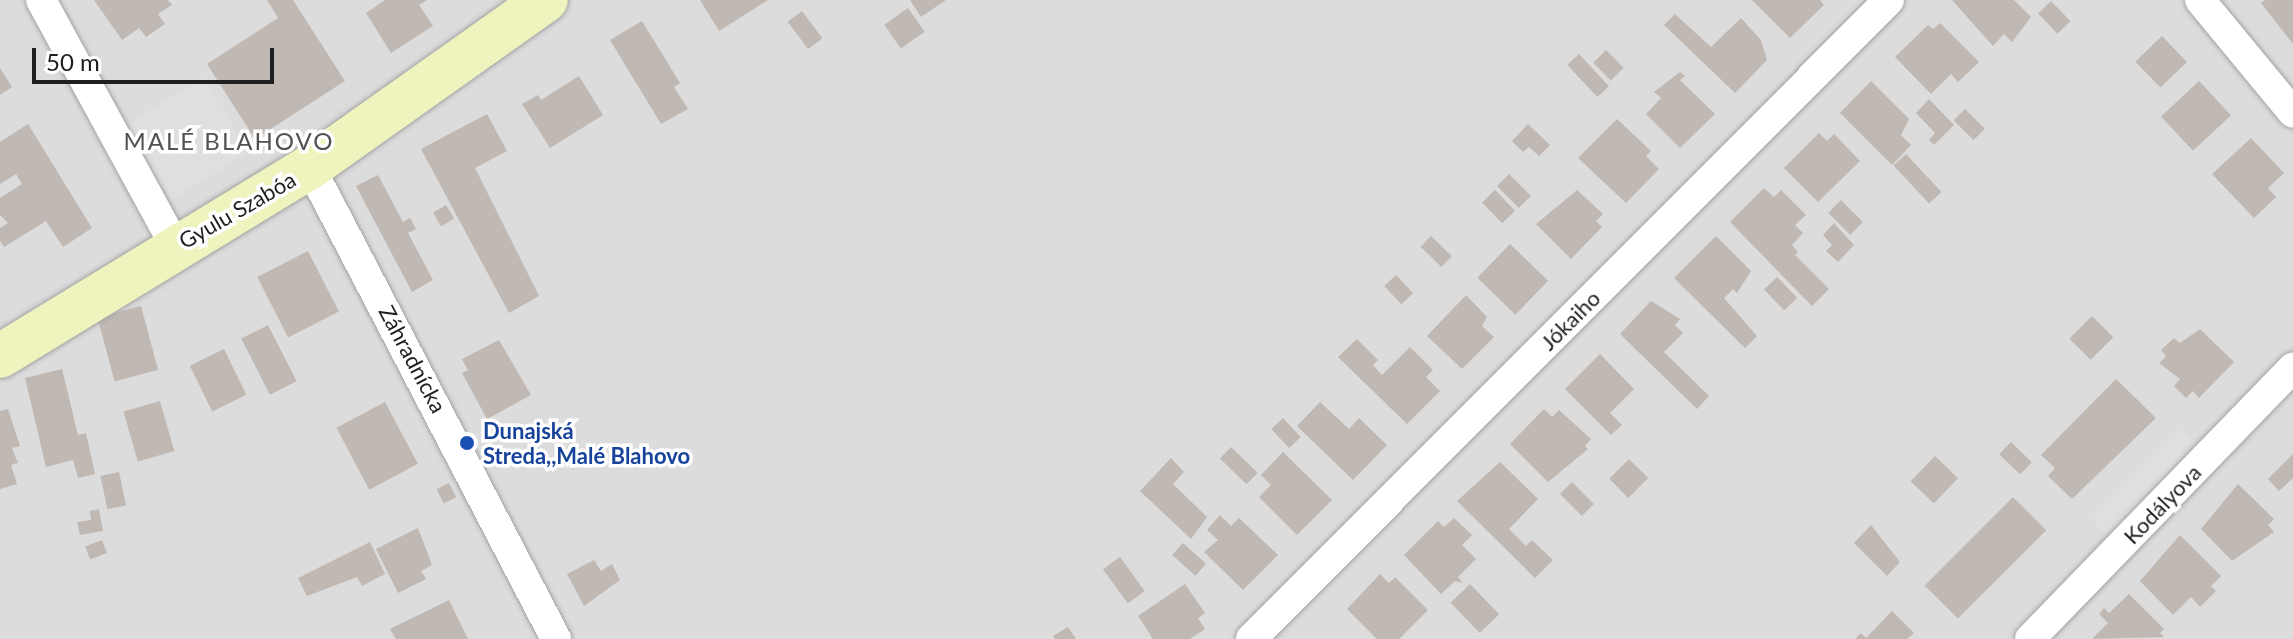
<!DOCTYPE html>
<meta charset="utf-8">
<style>
body{margin:0}
#map{position:relative;width:2293px;height:639px;overflow:hidden;background:#efece6;font-family:Lato,sans-serif}
div>[style]{position:absolute}
.residential>*{inset:0;background:#dddcdc;transform-origin:0 0}
.parking>*{inset:0;background:#dfdfdf;transform-origin:0 0}
.building>*{inset:0;background:#bfb8b3;transform-origin:0 0}
.roads{filter:drop-shadow(0 0 2px #a3a3a3) drop-shadow(0 0 2px #a3a3a3)}
.street>*{height:30px;margin:-15px;padding:0 15px;transform-origin:15px;border-radius:15px;background:#fff}
.secondary>*{height:44px;margin:-22px;padding:0 22px;transform-origin:22px;border-radius:22px;background:#eff4be}
.dots>*{width:22px;height:22px;translate:-50% -50%;box-sizing:border-box;border:4px solid #fff;border-radius:50%}
span{translate:-50% -50%;white-space:nowrap;text-align:center;line-height:1.15;-webkit-text-stroke:7px #fff;paint-order:stroke}
.street-label{font-size:22px;color:#1f1f1f}
.transit-label{font-size:22px;color:#164399;font-weight:700}
.left{translate:0 -50%;text-align:left}
.neighbourhood-label{font-size:24px;color:#525252;letter-spacing:2px}
.scale{position:absolute;left:32px;top:48px;width:242px;height:36px;box-sizing:border-box;border:4px solid #1f1f1f;border-top:0;padding-left:10px;font-size:24px;line-height:28px;white-space:nowrap;color:#1f1f1f;-webkit-text-stroke:6px #fff;paint-order:stroke}
</style>
<div id="map">
<div class="residential">
<div style="left:0;top:0;width:2293px;height:639px"></div>
</div>
<div class="parking">
<div style="left:204px;top:77px;width:88px;height:97px;rotate:59deg"></div>
<div style="left:2182px;top:429px;width:21px;height:128px;rotate:45deg"></div>
</div>
<div class="building">
<div style="clip-path:polygon(94px 0,168px 0,172px 5px,158px 14px,165px 24px,146px 37px,139px 28px,122px 40px)"></div>
<div style="clip-path:polygon(267px 0,293px 0,345px 81px,255px 139px,207px 64px,278px 18px)"></div>
<div style="clip-path:polygon(385px 0,427px 0,419px 5px,433px 26px,391px 53px,366px 13px)"></div>
<div style="clip-path:polygon(700px 0,768px 0,719px 31px)"></div>
<div style="clip-path:polygon(910px 0,946px 0,921px 17px)"></div>
<div style="clip-path:polygon(1752px 0,1820px 0,1824px 5px,1790px 38px)"></div>
<div style="clip-path:polygon(1952px 0,2014px 0,2031px 17px,2012px 42px,2004px 34px,1993px 46px)"></div>
<div style="clip-path:polygon(2265px 0,2293px 0,2293px 44px,2261px 3px)"></div>
<div style="left:2051px;top:1px;width:28px;height:18px;rotate:46deg"></div>
<div style="left:908px;top:8px;width:29px;height:29px;rotate:55deg"></div>
<div style="left:802px;top:11px;width:34px;height:18px;rotate:53deg"></div>
<div style="clip-path:polygon(1675px 14px,1711px 47px,1741px 18px,1761px 40px,1767px 60px,1735px 93px,1664px 25px)"></div>
<div style="clip-path:polygon(642px 21px,680px 83px,674px 87px,688px 109px,661px 124px,610px 40px)"></div>
<div style="clip-path:polygon(1940px 23px,1979px 62px,1958px 82px,1951px 74px,1931px 94px,1895px 57px,1928px 25px,1933px 29px)"></div>
<div style="left:2162px;top:36px;width:36px;height:37px;rotate:46deg"></div>
<div style="left:1606px;top:50px;width:25px;height:18px;rotate:45deg"></div>
<div style="left:1579px;top:54px;width:44px;height:16px;rotate:47deg"></div>
<div style="clip-path:polygon(0 68px,12px 87px,0 95px)"></div>
<div style="clip-path:polygon(1680px 72px,1685px 76px,1680px 80px,1715px 114px,1680px 148px,1646px 114px,1661px 98px,1654px 92px)"></div>
<div style="clip-path:polygon(579px 76px,603px 115px,550px 148px,522px 104px,538px 95px,541px 100px)"></div>
<div style="clip-path:polygon(1871px 81px,1909px 119px,1901px 135px,1911px 145px,1892px 165px,1840px 113px)"></div>
<div style="left:2199px;top:81px;width:47px;height:52px;rotate:47deg"></div>
<div style="clip-path:polygon(1929px 99px,1954px 125px,1934px 145px,1929px 140px,1935px 133px,1916px 113px)"></div>
<div style="left:1965px;top:109px;width:28px;height:16px;rotate:45deg"></div>
<div style="clip-path:polygon(487px 114px,507px 151px,475px 168px,539px 296px,509px 313px,421px 149px)"></div>
<div style="clip-path:polygon(1617px 119px,1651px 151px,1646px 156px,1659px 169px,1626px 203px,1578px 158px)"></div>
<div style="clip-path:polygon(28px 124px,92px 228px,63px 247px,46px 221px,4px 247px,0 241px,0 228px,8px 223px,0 215px,0 198px,22px 184px,16px 174px,0 184px,0 142px)"></div>
<div style="clip-path:polygon(1528px 124px,1550px 145px,1539px 156px,1529px 147px,1523px 152px,1512px 141px)"></div>
<div style="clip-path:polygon(1819px 133px,1827px 141px,1834px 134px,1860px 161px,1818px 202px,1784px 168px)"></div>
<div style="clip-path:polygon(2251px 138px,2284px 173px,2268px 188px,2276px 197px,2254px 218px,2212px 174px)"></div>
<div style="left:1906px;top:154px;width:52px;height:17px;rotate:47deg"></div>
<div style="left:1509px;top:174px;width:31px;height:17px;rotate:45deg"></div>
<div style="clip-path:polygon(378px 175px,403px 222px,410px 218px,416px 229px,408px 233px,433px 280px,412px 292px,356px 186px)"></div>
<div style="clip-path:polygon(1764px 188px,1774px 197px,1781px 190px,1806px 215px,1795px 225px,1803px 233px,1792px 245px,1798px 252px,1795px 255px,1829px 289px,1812px 306px,1730px 222px)"></div>
<div style="left:1495px;top:190px;width:29px;height:18px;rotate:46deg"></div>
<div style="clip-path:polygon(1577px 190px,1603px 214px,1596px 221px,1602px 227px,1571px 259px,1536px 224px)"></div>
<div style="left:1841px;top:200px;width:31px;height:18px;rotate:45deg"></div>
<div style="left:446px;top:205px;width:16px;height:15px;rotate:60deg"></div>
<div style="clip-path:polygon(1834px 223px,1854px 245px,1838px 262px,1826px 251px,1832px 245px,1823px 235px)"></div>
<div style="left:1431px;top:236px;width:29px;height:15px;rotate:44deg"></div>
<div style="clip-path:polygon(1716px 236px,1751px 271px,1737px 293px,1733px 289px,1724px 298px,1757px 336px,1745px 348px,1674px 278px)"></div>
<div style="left:1510px;top:244px;width:53px;height:47px;rotate:44deg"></div>
<div style="left:308px;top:251px;width:68px;height:57px;rotate:63deg"></div>
<div style="left:1396px;top:275px;width:25px;height:16px;rotate:47deg"></div>
<div style="left:1777px;top:277px;width:29px;height:18px;rotate:46deg"></div>
<div style="clip-path:polygon(1466px 295px,1487px 317px,1482px 326px,1494px 337px,1462px 369px,1427px 336px)"></div>
<div style="clip-path:polygon(1651px 301px,1680px 319px,1675px 325px,1683px 333px,1664px 352px,1709px 396px,1697px 409px,1620px 334px)"></div>
<div style="left:141px;top:306px;width:66px;height:45px;rotate:75deg"></div>
<div style="left:2092px;top:316px;width:30px;height:32px;rotate:45deg"></div>
<div style="left:268px;top:325px;width:63px;height:30px;rotate:63deg"></div>
<div style="clip-path:polygon(2200px 329px,2234px 362px,2199px 398px,2193px 391px,2186px 398px,2174px 386px,2180px 379px,2159px 363px,2166px 356px,2161px 350px,2174px 338px,2180px 343px)"></div>
<div style="clip-path:polygon(1357px 339px,1378px 360px,1373px 365px,1382px 375px,1410px 347px,1433px 370px,1426px 377px,1440px 391px,1407px 424px,1338px 357px)"></div>
<div style="clip-path:polygon(499px 340px,531px 395px,487px 419px,462px 373px,468px 370px,462px 359px)"></div>
<div style="left:224px;top:349px;width:51px;height:38px;rotate:64deg"></div>
<div style="clip-path:polygon(1600px 354px,1634px 389px,1610px 413px,1622px 425px,1611px 435px,1565px 389px)"></div>
<div style="clip-path:polygon(62px 369px,78px 435px,86px 433px,95px 474px,78px 478px,73px 460px,46px 467px,25px 378px)"></div>
<div style="clip-path:polygon(2116px 379px,2156px 418px,2072px 499px,2048px 476px,2055px 468px,2041px 455px)"></div>
<div style="left:160px;top:401px;width:52px;height:38px;rotate:74deg"></div>
<div style="left:385px;top:402px;width:70px;height:55px;rotate:62deg"></div>
<div style="clip-path:polygon(1320px 402px,1349px 429px,1359px 418px,1387px 445px,1353px 480px,1297px 426px)"></div>
<div style="clip-path:polygon(8px 409px,20px 446px,12px 448px,18px 463px,11px 465px,17px 484px,0 489px,0 411px)"></div>
<div style="clip-path:polygon(1544px 409px,1552px 417px,1559px 410px,1591px 439px,1585px 446px,1588px 449px,1548px 482px,1510px 444px)"></div>
<div style="left:1283px;top:418px;width:26px;height:16px;rotate:47deg"></div>
<div style="left:2011px;top:442px;width:29px;height:17px;rotate:44deg"></div>
<div style="left:1231px;top:447px;width:37px;height:16px;rotate:44deg"></div>
<div style="clip-path:polygon(1283px 452px,1332px 500px,1297px 535px,1259px 497px,1271px 485px,1261px 475px)"></div>
<div style="clip-path:polygon(2293px 454px,2293px 478px,2279px 491px,2268px 479px)"></div>
<div style="left:1935px;top:456px;width:32px;height:35px;rotate:44deg"></div>
<div style="clip-path:polygon(1171px 458px,1184px 472px,1173px 484px,1207px 517px,1191px 539px,1140px 491px)"></div>
<div style="left:1629px;top:459px;width:27px;height:28px;rotate:45deg"></div>
<div style="clip-path:polygon(1500px 462px,1538px 499px,1509px 529px,1526px 546px,1532px 540px,1553px 560px,1535px 578px,1457px 501px)"></div>
<div style="left:119px;top:472px;width:34px;height:19px;rotate:78deg"></div>
<div style="left:1572px;top:482px;width:31px;height:17px;rotate:45deg"></div>
<div style="left:449px;top:483px;width:16px;height:14px;rotate:63deg"></div>
<div style="clip-path:polygon(2238px 484px,2274px 519px,2268px 525px,2274px 532px,2232px 561px,2201px 529px)"></div>
<div style="left:2013px;top:497px;width:47px;height:125px;rotate:45deg"></div>
<div style="clip-path:polygon(99px 509px,103px 531px,80px 535px,77px 522px,91px 520px,90px 511px)"></div>
<div style="clip-path:polygon(1220px 515px,1231px 526px,1239px 518px,1278px 555px,1243px 590px,1204px 552px,1218px 540px,1207px 530px)"></div>
<div style="clip-path:polygon(1454px 518px,1472px 535px,1462px 545px,1476px 559px,1458px 577px,1463px 583px,1455px 581px,1441px 594px,1404px 555px,1438px 521px,1444px 527px)"></div>
<div style="clip-path:polygon(1871px 525px,1900px 562px,1887px 576px,1854px 543px)"></div>
<div style="clip-path:polygon(418px 528px,432px 565px,421px 571px,426px 579px,398px 593px,376px 549px)"></div>
<div style="clip-path:polygon(2180px 535px,2221px 576px,2211px 586px,2216px 591px,2200px 607px,2191px 597px,2173px 615px,2140px 581px)"></div>
<div style="left:102px;top:540px;width:14px;height:18px;rotate:69deg"></div>
<div style="clip-path:polygon(370px 542px,385px 574px,362px 586px,357px 577px,307px 596px,298px 578px)"></div>
<div style="left:1183px;top:543px;width:31px;height:16px;rotate:42deg"></div>
<div style="left:1120px;top:557px;width:42px;height:21px;rotate:54deg"></div>
<div style="clip-path:polygon(594px 560px,601px 571px,612px 564px,620px 580px,584px 606px,567px 574px)"></div>
<div style="clip-path:polygon(1380px 574px,1389px 583px,1395px 577px,1428px 610px,1399px 639px,1377px 639px,1347px 609px)"></div>
<div style="clip-path:polygon(1185px 584px,1205px 613px,1198px 618px,1205px 629px,1190px 639px,1153px 639px,1138px 616px)"></div>
<div style="left:1470px;top:584px;width:42px;height:27px;rotate:46deg"></div>
<div style="clip-path:polygon(2129px 594px,2164px 629px,2160px 633px,2164px 637px,2092px 639px,2108px 623px,2099px 614px,2104px 608px,2109px 613px)"></div>
<div style="clip-path:polygon(449px 600px,468px 639px,396px 639px,390px 629px)"></div>
<div style="clip-path:polygon(1892px 611px,1914px 633px,1907px 639px,1855px 639px,1861px 633px,1866px 638px)"></div>
<div style="clip-path:polygon(1068px 627px,1076px 639px,1055px 639px,1053px 636px)"></div>
</div>
<div class="roads">
<div class="street">
<div style="left:41px;top:0;width:280px;rotate:61.4deg"></div>
<div style="left:2200px;top:0;width:146px;rotate:50.5deg"></div>
<div style="left:310px;top:167px;width:532px;rotate:62.47deg"></div>
<div style="left:1251px;top:639px;width:903px;rotate:-45.04deg"></div>
<div style="left:2030px;top:639px;width:378px;rotate:-45.9deg"></div>
</div>
<div class="secondary">
<div style="left:0;top:356px;width:363px;rotate:-31.4deg"></div>
<div style="left:310px;top:167px;width:289px;rotate:-35.3deg"></div>
</div>
</div>
<div class="dots">
<div style="left:467px;top:443px;background:#1a4fb4"></div>
</div>
<div class="street-label">
<span style="left:237px;top:210px;rotate:-30deg">Gyulu Szabóa</span>
<span style="left:1570px;top:320px;rotate:-45deg">Jókaiho</span>
<span style="left:413px;top:359px;rotate:62deg">Záhradnícka</span>
<span style="left:2162px;top:504px;rotate:-46deg">Kodályova</span>
</div>
<div class="transit-label">
<span class="left" style="left:483px;top:443px">Dunajská<br>Streda,,Malé Blahovo</span>
</div>
<div class="neighbourhood-label">
<span style="left:229px;top:141px">MALÉ BLAHOVO</span>
</div>
<div class="scale">50 m</div>
</div>
